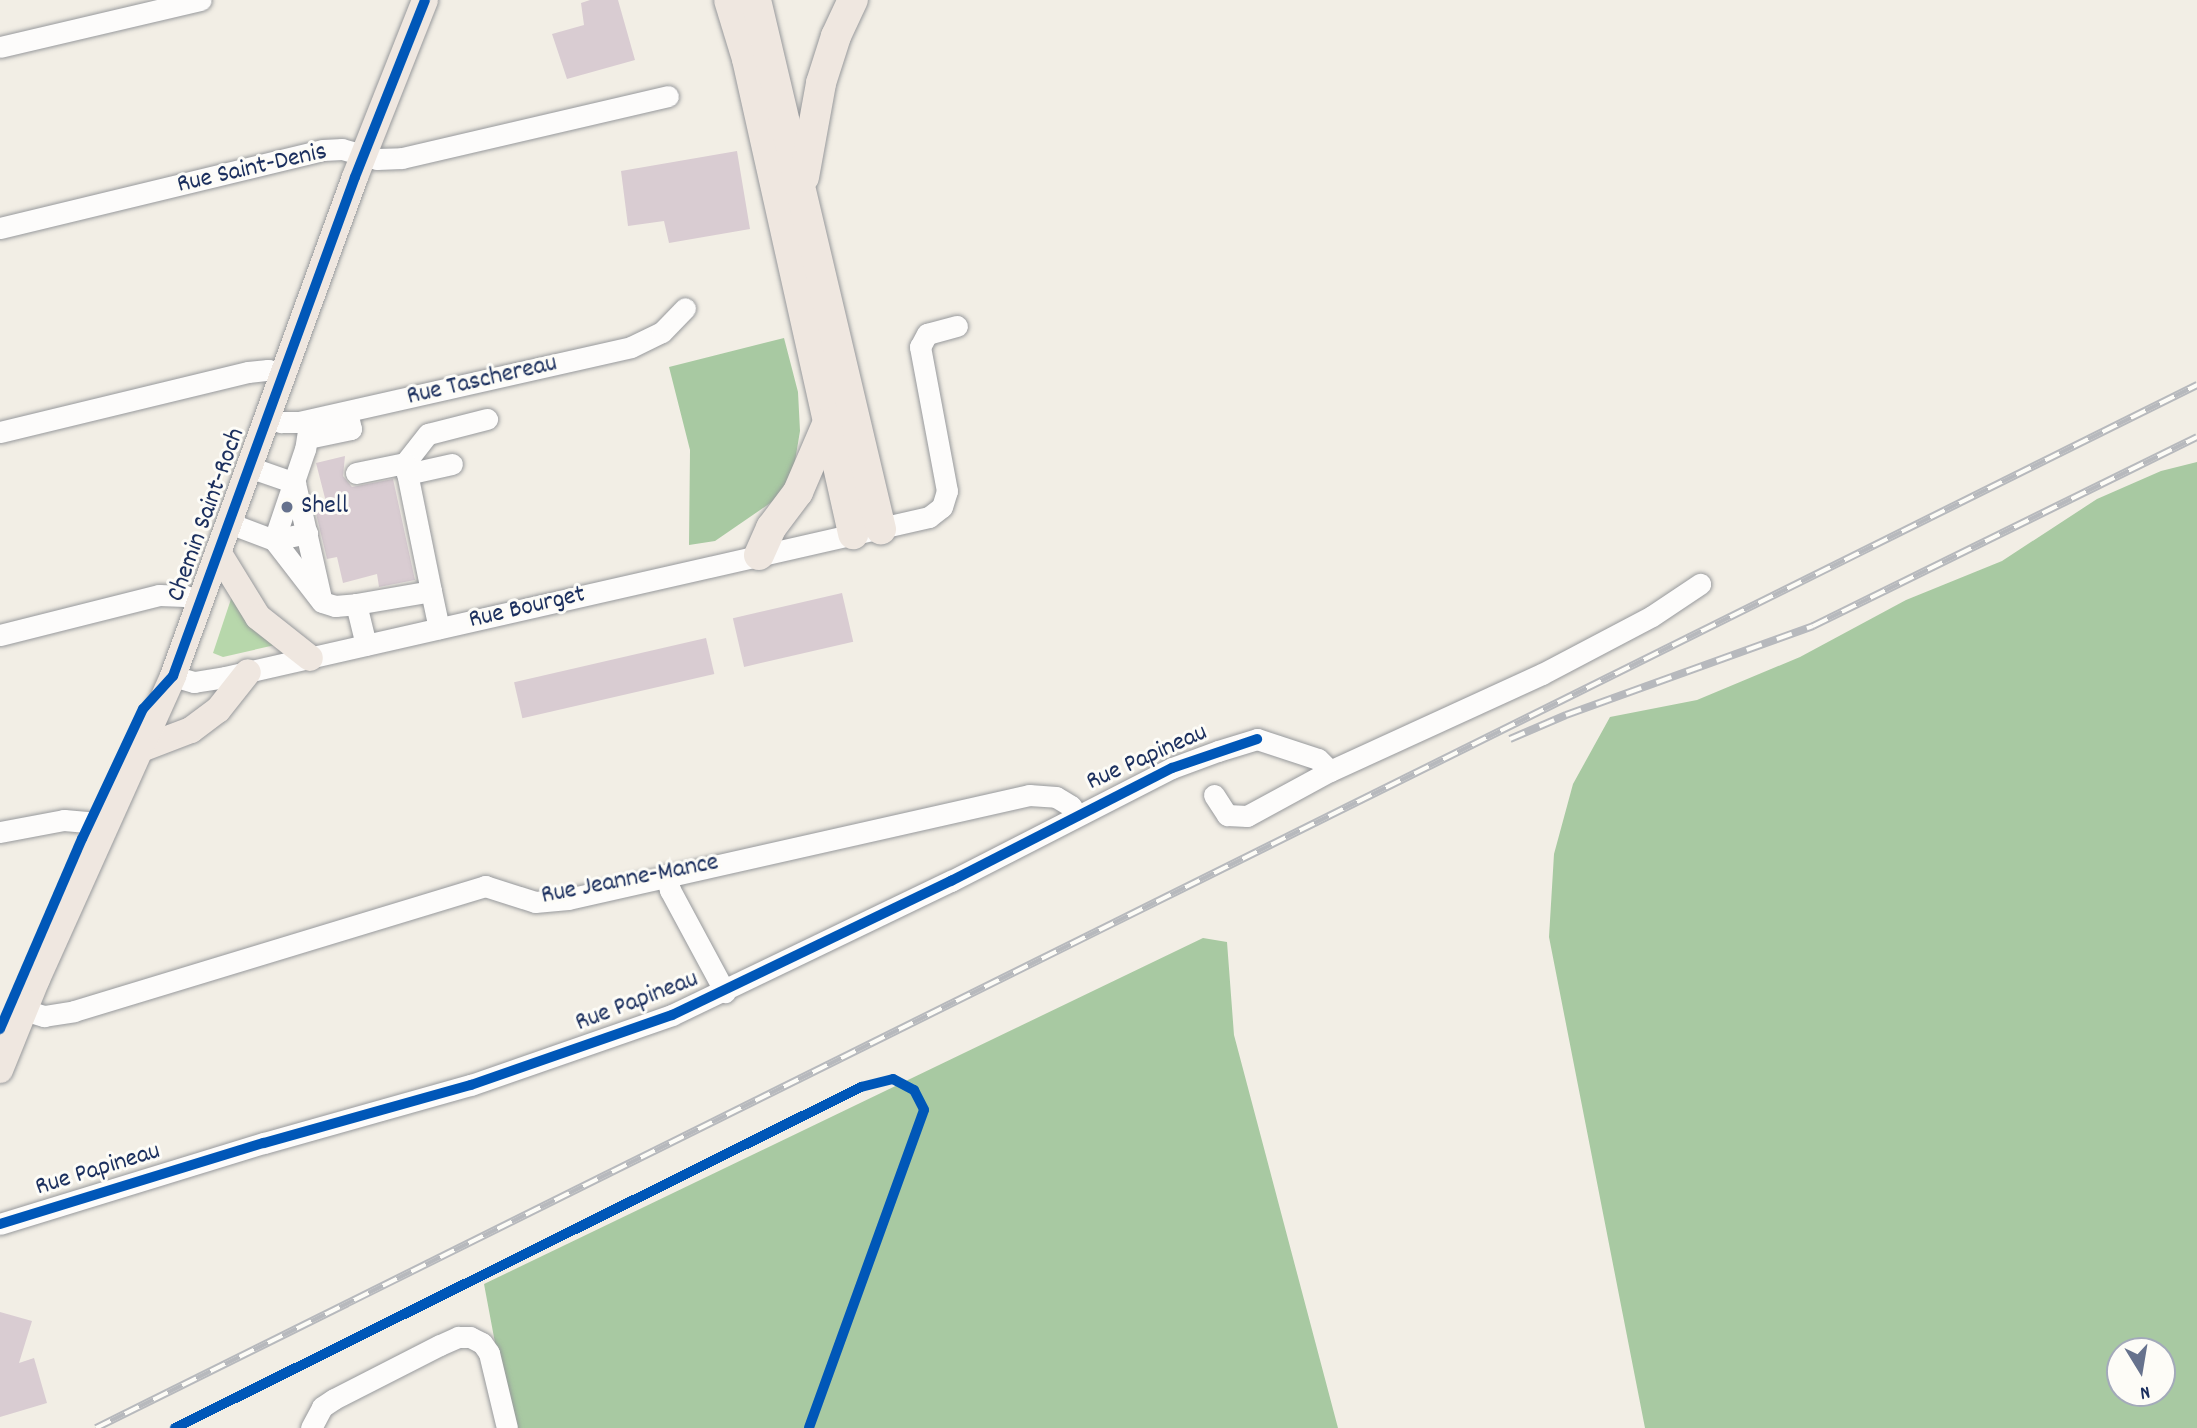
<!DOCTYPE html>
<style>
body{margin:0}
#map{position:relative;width:2197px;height:1428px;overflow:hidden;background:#f2eee5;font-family:Dekko,sans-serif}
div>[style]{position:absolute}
.green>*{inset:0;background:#b7d7ab}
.forest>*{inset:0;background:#a8c9a2}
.building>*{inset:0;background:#d9ccd2;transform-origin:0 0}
.roads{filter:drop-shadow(0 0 2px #97999c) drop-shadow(0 0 2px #97999c)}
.minor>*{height:21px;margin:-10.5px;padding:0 10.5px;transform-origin:10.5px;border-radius:10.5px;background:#fdfcfb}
.major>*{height:26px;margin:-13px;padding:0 13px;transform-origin:13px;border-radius:13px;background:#efe7e0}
.highway>*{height:30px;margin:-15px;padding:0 15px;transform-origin:15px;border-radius:15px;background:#efe7e0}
.rail>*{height:8px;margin-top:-4px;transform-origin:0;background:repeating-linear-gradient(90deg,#fdfcf7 0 16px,#b7b9bd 0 32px);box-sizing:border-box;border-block:2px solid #b7b9bd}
.cycleway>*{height:10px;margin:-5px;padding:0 5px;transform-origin:5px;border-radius:5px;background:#0057b8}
.dots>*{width:19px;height:19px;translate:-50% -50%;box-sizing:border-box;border:4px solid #fdfcf7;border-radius:50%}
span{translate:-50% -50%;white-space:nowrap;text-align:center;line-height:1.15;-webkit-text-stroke:6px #fdfcf7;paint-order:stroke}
.street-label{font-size:26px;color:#1b2f5e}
.poi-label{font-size:26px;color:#1b2f5e}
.left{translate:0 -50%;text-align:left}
.north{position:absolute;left:2106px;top:1337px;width:70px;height:70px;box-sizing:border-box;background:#fdfcf7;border:2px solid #a3aaba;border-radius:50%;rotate:169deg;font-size:19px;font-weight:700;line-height:28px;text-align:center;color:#1b2f5e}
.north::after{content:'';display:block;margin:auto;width:24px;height:32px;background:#66728d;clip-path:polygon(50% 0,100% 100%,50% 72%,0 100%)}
</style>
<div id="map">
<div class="green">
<div style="clip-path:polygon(233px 593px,275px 645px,223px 657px,213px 653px)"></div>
</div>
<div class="forest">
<div style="clip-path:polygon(784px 338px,798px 392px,800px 431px,794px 467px,779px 497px,715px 541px,689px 545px,690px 450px,669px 367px)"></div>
<div style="clip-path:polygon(evenodd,2197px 462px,2197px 1428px,1645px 1428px,1549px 937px,1554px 854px,1573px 784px,1610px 717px,1697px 700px,1800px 657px,1906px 600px,2002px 561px,2097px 499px,2161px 471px,2197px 462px,2120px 1351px,2162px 1351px,2162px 1393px,2120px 1393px,2120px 1351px)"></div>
<div style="clip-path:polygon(1203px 938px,1227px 942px,1234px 1035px,1338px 1428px,511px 1428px,484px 1284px)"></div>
</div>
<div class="building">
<div style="clip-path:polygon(590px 0,618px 0,635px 60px,567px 79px,552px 34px,584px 25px,581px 3px)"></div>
<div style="clip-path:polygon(737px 151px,750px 229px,669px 243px,664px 221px,628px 226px,621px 171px)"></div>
<div style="clip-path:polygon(345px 456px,343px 476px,352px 487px,393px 479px,415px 580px,379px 587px,377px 574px,343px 583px,337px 557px,327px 559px,314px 505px,326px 502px,316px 463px)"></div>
<div style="left:842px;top:593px;width:50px;height:112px;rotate:77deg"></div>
<div style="left:706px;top:638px;width:37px;height:197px;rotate:77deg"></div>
<div style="clip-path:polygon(0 1312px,32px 1321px,19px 1363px,34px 1358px,47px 1403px,0 1417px)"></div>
</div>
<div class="roads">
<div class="minor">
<div style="left:0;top:47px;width:206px;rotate:-13.2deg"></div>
<div style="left:0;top:228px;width:332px;rotate:-13.6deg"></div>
<div style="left:323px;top:150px;width:19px;rotate:-3deg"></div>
<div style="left:342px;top:149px;width:36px;rotate:16deg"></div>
<div style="left:377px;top:159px;width:25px;rotate:-2deg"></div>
<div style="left:402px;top:158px;width:273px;rotate:-13.1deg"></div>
<div style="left:267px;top:417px;width:15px;rotate:20deg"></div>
<div style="left:281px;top:422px;width:18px"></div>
<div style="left:299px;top:422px;width:340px;rotate:-12.7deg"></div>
<div style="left:631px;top:347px;width:34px;rotate:-26deg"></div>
<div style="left:662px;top:332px;width:33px;rotate:-46deg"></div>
<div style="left:306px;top:421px;width:10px;rotate:79deg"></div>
<div style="left:308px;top:431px;width:18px;rotate:99deg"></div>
<div style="left:305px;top:449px;width:96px;rotate:108.8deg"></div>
<div style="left:274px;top:540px;width:78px;rotate:52.3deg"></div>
<div style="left:322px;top:602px;width:14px;rotate:17deg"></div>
<div style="left:335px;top:606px;width:21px;rotate:-5deg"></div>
<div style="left:356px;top:604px;width:42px;rotate:76.3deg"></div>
<div style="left:0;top:432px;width:255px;rotate:-13.6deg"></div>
<div style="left:248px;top:372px;width:20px;rotate:-6deg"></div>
<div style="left:268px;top:370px;width:16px;rotate:15deg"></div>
<div style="left:308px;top:438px;width:44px;rotate:-11.8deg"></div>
<div style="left:351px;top:429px;width:17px;rotate:-103deg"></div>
<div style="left:405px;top:463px;width:37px;rotate:-52deg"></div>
<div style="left:428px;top:434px;width:61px;rotate:-14.3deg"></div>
<div style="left:249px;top:467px;width:49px;rotate:19.2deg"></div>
<div style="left:295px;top:483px;width:118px;rotate:77.3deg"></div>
<div style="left:356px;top:473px;width:50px;rotate:-11.5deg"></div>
<div style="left:405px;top:463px;width:131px;rotate:78.5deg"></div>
<div style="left:407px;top:474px;width:46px;rotate:-12.5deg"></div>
<div style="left:229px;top:523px;width:48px;rotate:20.7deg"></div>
<div style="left:274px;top:540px;width:34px;rotate:-12deg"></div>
<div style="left:356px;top:604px;width:76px;rotate:-9.8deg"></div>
<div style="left:431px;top:591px;width:38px;rotate:78deg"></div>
<div style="left:0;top:635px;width:164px;rotate:-14.1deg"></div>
<div style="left:159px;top:595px;width:26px;rotate:2deg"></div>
<div style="left:185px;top:596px;width:16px;rotate:18deg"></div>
<div style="left:173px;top:676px;width:22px;rotate:16deg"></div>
<div style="left:194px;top:682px;width:31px;rotate:-9deg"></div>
<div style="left:225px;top:677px;width:722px;rotate:-12.8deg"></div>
<div style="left:929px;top:517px;width:16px;rotate:-38deg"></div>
<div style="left:942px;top:507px;width:17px;rotate:-73deg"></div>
<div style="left:947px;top:491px;width:147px;rotate:-100.6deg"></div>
<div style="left:920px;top:347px;width:15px;rotate:-62deg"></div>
<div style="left:927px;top:334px;width:31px;rotate:-15deg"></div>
<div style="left:1214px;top:795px;width:24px;rotate:57deg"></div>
<div style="left:1227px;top:815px;width:20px;rotate:3deg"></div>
<div style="left:1247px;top:816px;width:94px;rotate:-28.5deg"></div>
<div style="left:1330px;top:771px;width:233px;rotate:-24.6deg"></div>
<div style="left:1542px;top:674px;width:124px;rotate:-27.8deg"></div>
<div style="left:1652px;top:616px;width:58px;rotate:-33.7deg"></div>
<div style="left:0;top:832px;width:65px;rotate:-10.6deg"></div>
<div style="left:64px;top:820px;width:23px;rotate:5deg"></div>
<div style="left:87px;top:822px;width:19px;rotate:18deg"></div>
<div style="left:666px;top:875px;width:16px;rotate:75deg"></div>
<div style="left:670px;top:890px;width:116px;rotate:61.7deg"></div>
<div style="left:24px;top:1010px;width:21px;rotate:17deg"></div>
<div style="left:44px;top:1016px;width:30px;rotate:-9deg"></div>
<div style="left:74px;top:1011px;width:430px;rotate:-16.9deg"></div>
<div style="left:485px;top:886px;width:52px;rotate:17.7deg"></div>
<div style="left:535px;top:902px;width:33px;rotate:-5deg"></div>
<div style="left:568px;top:899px;width:473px;rotate:-12.7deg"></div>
<div style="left:1029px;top:795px;width:27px;rotate:4deg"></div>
<div style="left:1056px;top:797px;width:17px;rotate:31deg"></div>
<div style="left:1071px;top:806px;width:11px;rotate:56deg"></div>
<div style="left:0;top:1224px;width:276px;rotate:-17.1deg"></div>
<div style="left:264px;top:1143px;width:215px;rotate:-15.7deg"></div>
<div style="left:471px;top:1085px;width:213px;rotate:-19.2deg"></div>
<div style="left:672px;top:1015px;width:310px;rotate:-25.7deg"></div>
<div style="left:951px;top:881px;width:248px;rotate:-27.1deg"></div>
<div style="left:1172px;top:768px;width:49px;rotate:-20.3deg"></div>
<div style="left:1218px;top:751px;width:41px;rotate:-17.1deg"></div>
<div style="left:1257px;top:739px;width:64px;rotate:18.2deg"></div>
<div style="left:1318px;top:759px;width:17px;rotate:45deg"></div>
<div style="left:311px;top:1428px;width:24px;rotate:-62deg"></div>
<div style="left:322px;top:1407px;width:14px;rotate:-34deg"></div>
<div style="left:334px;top:1399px;width:119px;rotate:-27deg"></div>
<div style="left:440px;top:1345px;width:20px;rotate:-24deg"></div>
<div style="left:458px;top:1337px;width:12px"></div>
<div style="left:470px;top:1337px;width:13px;rotate:27deg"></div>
<div style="left:482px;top:1343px;width:12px;rotate:55deg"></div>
<div style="left:489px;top:1353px;width:77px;rotate:76.5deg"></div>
</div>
<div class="major">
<div style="left:218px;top:552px;width:76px;rotate:58.4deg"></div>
<div style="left:258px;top:617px;width:66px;rotate:38.3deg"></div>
<div style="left:141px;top:749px;width:53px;rotate:-20.8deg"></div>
<div style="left:191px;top:730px;width:34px;rotate:-37deg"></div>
<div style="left:218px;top:710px;width:48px;rotate:-51.7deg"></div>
<div style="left:0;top:1070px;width:98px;rotate:-67.9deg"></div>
<div style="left:37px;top:979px;width:332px;rotate:-65.8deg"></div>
<div style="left:173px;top:676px;width:531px;rotate:-69.96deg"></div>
<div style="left:355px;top:177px;width:190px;rotate:-68.4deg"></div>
</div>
<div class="highway">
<div style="left:729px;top:0;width:62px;rotate:73deg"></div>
<div style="left:747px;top:59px;width:487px;rotate:77.4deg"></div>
<div style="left:756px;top:0;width:544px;rotate:76.71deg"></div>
<div style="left:804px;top:177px;width:96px;rotate:-79.7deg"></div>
<div style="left:821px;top:83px;width:49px;rotate:-72.3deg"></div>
<div style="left:836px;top:36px;width:40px;rotate:-65deg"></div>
<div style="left:759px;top:555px;width:30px;rotate:-66deg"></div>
<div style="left:771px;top:528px;width:45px;rotate:-53.1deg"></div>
<div style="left:798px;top:492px;width:76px;rotate:-66.8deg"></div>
</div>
</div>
<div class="rail">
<div style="left:1510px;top:739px;width:61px;rotate:-23.2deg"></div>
<div style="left:1566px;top:715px;width:263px;rotate:-19.8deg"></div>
<div style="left:1813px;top:626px;width:428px;rotate:-26.2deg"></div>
<div style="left:96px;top:1428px;width:2346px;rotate:-26.4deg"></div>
</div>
<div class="cycleway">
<div style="left:0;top:1029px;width:207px;rotate:-66.7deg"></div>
<div style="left:82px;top:839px;width:144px;rotate:-64.9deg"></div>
<div style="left:143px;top:709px;width:45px;rotate:-47.7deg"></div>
<div style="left:173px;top:676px;width:531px;rotate:-69.96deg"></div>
<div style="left:355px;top:177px;width:190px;rotate:-68.4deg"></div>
<div style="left:0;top:1224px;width:276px;rotate:-17.1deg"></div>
<div style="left:264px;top:1143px;width:215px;rotate:-15.7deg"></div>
<div style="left:471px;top:1085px;width:213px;rotate:-19.2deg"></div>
<div style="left:672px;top:1015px;width:310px;rotate:-25.7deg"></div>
<div style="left:951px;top:881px;width:248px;rotate:-27.1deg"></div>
<div style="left:1172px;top:768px;width:90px;rotate:-18.8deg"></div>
<div style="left:175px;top:1428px;width:766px;rotate:-26.43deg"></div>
<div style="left:861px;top:1087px;width:33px;rotate:-14deg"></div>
<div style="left:893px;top:1079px;width:24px;rotate:28deg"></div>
<div style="left:914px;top:1090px;width:22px;rotate:63deg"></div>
<div style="left:924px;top:1110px;width:338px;rotate:109.9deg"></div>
</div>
<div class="dots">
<div style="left:287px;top:507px;background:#66728d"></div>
</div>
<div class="street-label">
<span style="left:252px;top:169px;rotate:-13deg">Rue Saint-Denis</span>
<span style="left:482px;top:381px;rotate:-13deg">Rue Taschereau</span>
<span style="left:207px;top:515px;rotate:-70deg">Chemin Saint-Roch</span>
<span style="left:527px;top:608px;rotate:-13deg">Rue Bourget</span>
<span style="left:1147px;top:758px;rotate:-24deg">Rue Papineau</span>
<span style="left:630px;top:880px;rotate:-11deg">Rue Jeanne-Mance</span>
<span style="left:637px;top:1002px;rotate:-21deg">Rue Papineau</span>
<span style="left:98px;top:1170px;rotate:-17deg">Rue Papineau</span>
</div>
<div class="poi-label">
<span class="left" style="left:301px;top:507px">Shell</span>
</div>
<div class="north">N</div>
</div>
